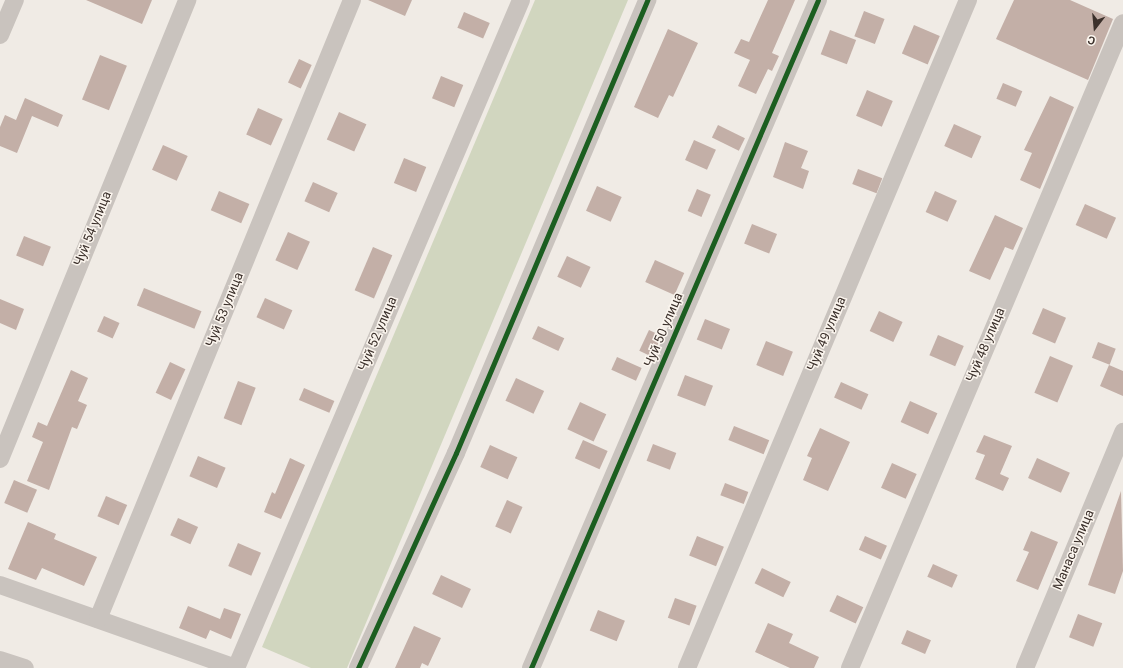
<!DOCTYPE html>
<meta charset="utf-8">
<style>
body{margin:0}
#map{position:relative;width:1123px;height:668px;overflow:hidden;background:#f0ebe5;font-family:Roboto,sans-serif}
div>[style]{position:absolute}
.green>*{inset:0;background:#d1d6bf}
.building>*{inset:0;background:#c3afa7;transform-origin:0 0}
.minor>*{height:18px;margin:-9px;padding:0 9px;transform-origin:9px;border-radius:9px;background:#c9c3be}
.cycleway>*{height:5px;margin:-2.5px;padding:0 2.5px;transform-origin:2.5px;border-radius:2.5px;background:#1b5e20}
span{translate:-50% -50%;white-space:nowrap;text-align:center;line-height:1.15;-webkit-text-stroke:3px #fbf5ee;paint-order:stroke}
.street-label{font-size:13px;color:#3b302b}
.north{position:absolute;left:1075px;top:8px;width:40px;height:40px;-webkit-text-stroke:3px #fbf5ee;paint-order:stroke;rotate:196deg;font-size:11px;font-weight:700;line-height:16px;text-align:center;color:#3b302b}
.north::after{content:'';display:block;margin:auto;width:14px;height:18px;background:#3b302b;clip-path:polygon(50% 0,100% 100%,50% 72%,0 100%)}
</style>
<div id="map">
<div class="green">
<div style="clip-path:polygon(535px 0,628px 0,347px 668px,311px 668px,262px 647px)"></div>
</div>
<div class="building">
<div style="clip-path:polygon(86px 0,152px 0,142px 24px)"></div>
<div style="clip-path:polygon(368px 0,412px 0,405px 16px)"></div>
<div style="clip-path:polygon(768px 0,795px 0,772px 53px,779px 56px,772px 71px,768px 69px,756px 94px,738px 86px,750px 60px,734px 53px,741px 39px,749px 42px)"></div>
<div style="clip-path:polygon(1014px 0,1070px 0,1113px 19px,1088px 80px,996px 39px)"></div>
<div style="left:864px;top:11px;width:22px;height:27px;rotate:21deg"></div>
<div style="left:464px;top:12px;width:28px;height:17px;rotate:23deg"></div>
<div style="left:914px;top:25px;width:28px;height:31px;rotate:23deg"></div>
<div style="clip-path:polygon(668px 29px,698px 43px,673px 97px,669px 95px,658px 118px,634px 107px)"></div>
<div style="left:830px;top:30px;width:28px;height:26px;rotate:21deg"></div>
<div style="left:100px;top:55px;width:29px;height:48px;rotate:22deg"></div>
<div style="left:299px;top:59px;width:14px;height:26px;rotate:25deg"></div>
<div style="left:441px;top:76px;width:24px;height:24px;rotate:22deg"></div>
<div style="left:1003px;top:83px;width:21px;height:17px;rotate:23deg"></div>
<div style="left:867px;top:90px;width:28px;height:28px;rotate:23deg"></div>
<div style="clip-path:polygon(1050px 96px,1074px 107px,1040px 189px,1020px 180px,1032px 153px,1024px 150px)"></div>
<div style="clip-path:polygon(25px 98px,63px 115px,58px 127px,32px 116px,17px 153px,0 146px,0 127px,5px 115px,16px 120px)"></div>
<div style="left:258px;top:108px;width:27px;height:29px;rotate:24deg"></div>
<div style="left:339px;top:112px;width:30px;height:30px;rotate:24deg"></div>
<div style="left:954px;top:124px;width:30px;height:24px;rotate:24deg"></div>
<div style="left:718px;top:125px;width:30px;height:14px;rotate:26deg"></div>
<div style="left:694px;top:140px;width:24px;height:22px;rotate:24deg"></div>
<div style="clip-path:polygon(785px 142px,808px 151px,801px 168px,809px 171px,803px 189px,773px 177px)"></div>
<div style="left:163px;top:145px;width:27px;height:27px;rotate:24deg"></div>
<div style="left:404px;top:158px;width:24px;height:27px;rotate:22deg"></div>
<div style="left:858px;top:169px;width:26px;height:16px;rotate:21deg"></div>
<div style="left:313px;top:182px;width:27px;height:21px;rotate:24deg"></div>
<div style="left:597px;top:186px;width:27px;height:27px;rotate:24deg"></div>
<div style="left:697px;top:189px;width:15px;height:24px;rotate:23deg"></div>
<div style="left:219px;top:191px;width:33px;height:21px;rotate:23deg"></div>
<div style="left:935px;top:191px;width:24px;height:23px;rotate:24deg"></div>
<div style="left:1085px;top:204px;width:34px;height:23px;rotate:24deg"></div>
<div style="clip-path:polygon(995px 215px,1023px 228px,1013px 250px,1005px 247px,990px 280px,969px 271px)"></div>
<div style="left:752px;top:224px;width:27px;height:21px;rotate:22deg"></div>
<div style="left:288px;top:232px;width:24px;height:31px;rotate:24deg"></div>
<div style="left:24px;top:236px;width:29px;height:21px;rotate:22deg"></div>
<div style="left:373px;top:247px;width:21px;height:47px;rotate:23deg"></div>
<div style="left:567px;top:256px;width:26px;height:23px;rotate:25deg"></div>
<div style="left:655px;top:260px;width:32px;height:24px;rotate:24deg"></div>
<div style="left:144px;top:288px;width:62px;height:19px;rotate:22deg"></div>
<div style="left:265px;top:298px;width:30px;height:21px;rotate:24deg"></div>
<div style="clip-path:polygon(0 299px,24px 309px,16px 330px,0 323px)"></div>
<div style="left:1043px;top:308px;width:25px;height:28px;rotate:23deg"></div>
<div style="left:879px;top:311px;width:26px;height:22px;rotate:25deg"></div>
<div style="left:104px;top:316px;width:17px;height:17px;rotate:24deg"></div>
<div style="left:705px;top:319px;width:27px;height:22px;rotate:22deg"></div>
<div style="left:538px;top:326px;width:29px;height:14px;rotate:25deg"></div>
<div style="left:649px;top:330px;width:14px;height:23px;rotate:25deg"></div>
<div style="left:938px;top:335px;width:28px;height:22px;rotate:23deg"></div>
<div style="left:766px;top:341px;width:29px;height:26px;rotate:22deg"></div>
<div style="left:1098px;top:342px;width:19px;height:17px;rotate:21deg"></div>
<div style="left:1050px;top:356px;width:25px;height:40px;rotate:23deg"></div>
<div style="left:617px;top:357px;width:27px;height:14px;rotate:24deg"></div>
<div style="left:170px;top:362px;width:17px;height:34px;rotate:25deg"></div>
<div style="clip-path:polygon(1109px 365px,1123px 371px,1123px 396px,1100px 386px)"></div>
<div style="clip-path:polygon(71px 370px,88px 378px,78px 401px,87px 405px,77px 429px,72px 427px,49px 490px,27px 481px,43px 442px,32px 437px,38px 422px,47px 426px)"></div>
<div style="left:685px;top:375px;width:30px;height:22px;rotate:21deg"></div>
<div style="left:516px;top:378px;width:31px;height:25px;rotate:25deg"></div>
<div style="left:238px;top:381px;width:19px;height:40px;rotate:21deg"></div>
<div style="left:841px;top:382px;width:30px;height:17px;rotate:24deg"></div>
<div style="left:304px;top:388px;width:33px;height:13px;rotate:23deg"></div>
<div style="left:910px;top:401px;width:30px;height:23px;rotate:24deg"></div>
<div style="left:580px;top:402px;width:29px;height:30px;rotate:25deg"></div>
<div style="left:734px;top:426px;width:38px;height:15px;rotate:22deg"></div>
<div style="clip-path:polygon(820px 428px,850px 442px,828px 491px,803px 480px,812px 458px,807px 456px)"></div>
<div style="clip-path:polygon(984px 435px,1012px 446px,1000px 474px,1009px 478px,1003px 491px,975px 479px,985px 455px,976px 452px)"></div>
<div style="left:583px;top:440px;width:27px;height:20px;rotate:24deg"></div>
<div style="left:653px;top:444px;width:25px;height:18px;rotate:21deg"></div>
<div style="left:490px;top:445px;width:30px;height:24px;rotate:24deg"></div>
<div style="left:198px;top:456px;width:30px;height:22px;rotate:23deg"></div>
<div style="clip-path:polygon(290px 458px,305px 465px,281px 519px,264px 512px,272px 492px,275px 494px)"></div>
<div style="left:1037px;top:458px;width:36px;height:22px;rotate:24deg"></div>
<div style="left:892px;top:463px;width:27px;height:27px;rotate:24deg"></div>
<div style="left:14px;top:480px;width:25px;height:25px;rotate:23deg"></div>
<div style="left:725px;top:483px;width:25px;height:13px;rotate:21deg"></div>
<div style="clip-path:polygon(1121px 491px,1123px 571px,1115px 594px,1088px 585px)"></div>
<div style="left:106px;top:496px;width:23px;height:22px;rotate:23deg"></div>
<div style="left:507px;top:500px;width:17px;height:29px;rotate:24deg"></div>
<div style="left:178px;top:518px;width:22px;height:19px;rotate:24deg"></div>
<div style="clip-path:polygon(28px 522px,56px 534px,54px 539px,97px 557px,84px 586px,42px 568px,36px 580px,8px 569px)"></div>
<div style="clip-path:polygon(1031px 531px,1058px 542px,1038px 590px,1016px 581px,1029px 552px,1023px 550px)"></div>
<div style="left:697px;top:536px;width:29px;height:21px;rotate:22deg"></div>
<div style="left:865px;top:536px;width:24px;height:15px;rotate:24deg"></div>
<div style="left:238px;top:543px;width:25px;height:25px;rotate:23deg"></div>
<div style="left:933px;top:564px;width:27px;height:14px;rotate:24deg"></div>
<div style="left:762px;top:568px;width:32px;height:17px;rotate:26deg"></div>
<div style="left:441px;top:575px;width:33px;height:21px;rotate:25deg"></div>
<div style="left:837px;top:595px;width:29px;height:18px;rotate:25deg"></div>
<div style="left:675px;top:598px;width:23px;height:21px;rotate:20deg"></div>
<div style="clip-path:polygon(188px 606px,220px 619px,224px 608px,241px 614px,231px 639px,210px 630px,206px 639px,179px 628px)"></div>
<div style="left:598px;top:610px;width:29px;height:22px;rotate:22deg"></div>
<div style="left:1078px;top:614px;width:26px;height:25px;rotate:21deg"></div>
<div style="clip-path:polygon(768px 623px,793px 634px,789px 643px,819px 657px,814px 668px,790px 668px,755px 652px)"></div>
<div style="clip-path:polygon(414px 626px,441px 638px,428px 666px,422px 663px,420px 668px,395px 668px)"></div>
<div style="left:907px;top:630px;width:26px;height:15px;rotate:23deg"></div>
</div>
<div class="minor">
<div style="left:0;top:35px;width:38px;rotate:-67deg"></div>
<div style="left:0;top:459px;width:496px;rotate:-67.8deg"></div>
<div style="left:0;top:585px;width:250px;rotate:19.4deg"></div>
<div style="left:98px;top:619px;width:669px;rotate:-67.69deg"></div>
<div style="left:0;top:660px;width:26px;rotate:18deg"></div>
<div style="left:236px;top:668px;width:726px;rotate:-66.89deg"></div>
<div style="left:358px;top:668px;width:236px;rotate:-65.5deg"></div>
<div style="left:456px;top:453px;width:492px;rotate:-67.1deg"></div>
<div style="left:531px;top:668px;width:727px;rotate:-66.75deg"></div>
<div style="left:687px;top:668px;width:725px;rotate:-67.19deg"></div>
<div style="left:850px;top:668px;width:700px;rotate:-67.06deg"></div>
<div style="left:1025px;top:668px;width:256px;rotate:-67.4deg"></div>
</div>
<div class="cycleway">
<div style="left:358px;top:668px;width:236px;rotate:-65.5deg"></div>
<div style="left:456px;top:453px;width:492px;rotate:-67.1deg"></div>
<div style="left:531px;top:668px;width:727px;rotate:-66.75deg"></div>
</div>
<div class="street-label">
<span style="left:93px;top:229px;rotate:-68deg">Чуй 54 улица</span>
<span style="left:225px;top:310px;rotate:-68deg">Чуй 53 улица</span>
<span style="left:664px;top:330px;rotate:-67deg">Чуй 50 улица</span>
<span style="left:378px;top:334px;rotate:-67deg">Чуй 52 улица</span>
<span style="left:827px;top:334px;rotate:-67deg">Чуй 49 улица</span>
<span style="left:986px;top:345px;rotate:-67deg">Чуй 48 улица</span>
<span style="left:1074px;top:550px;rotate:-67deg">Манаса улица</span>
</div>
<div class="north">С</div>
</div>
